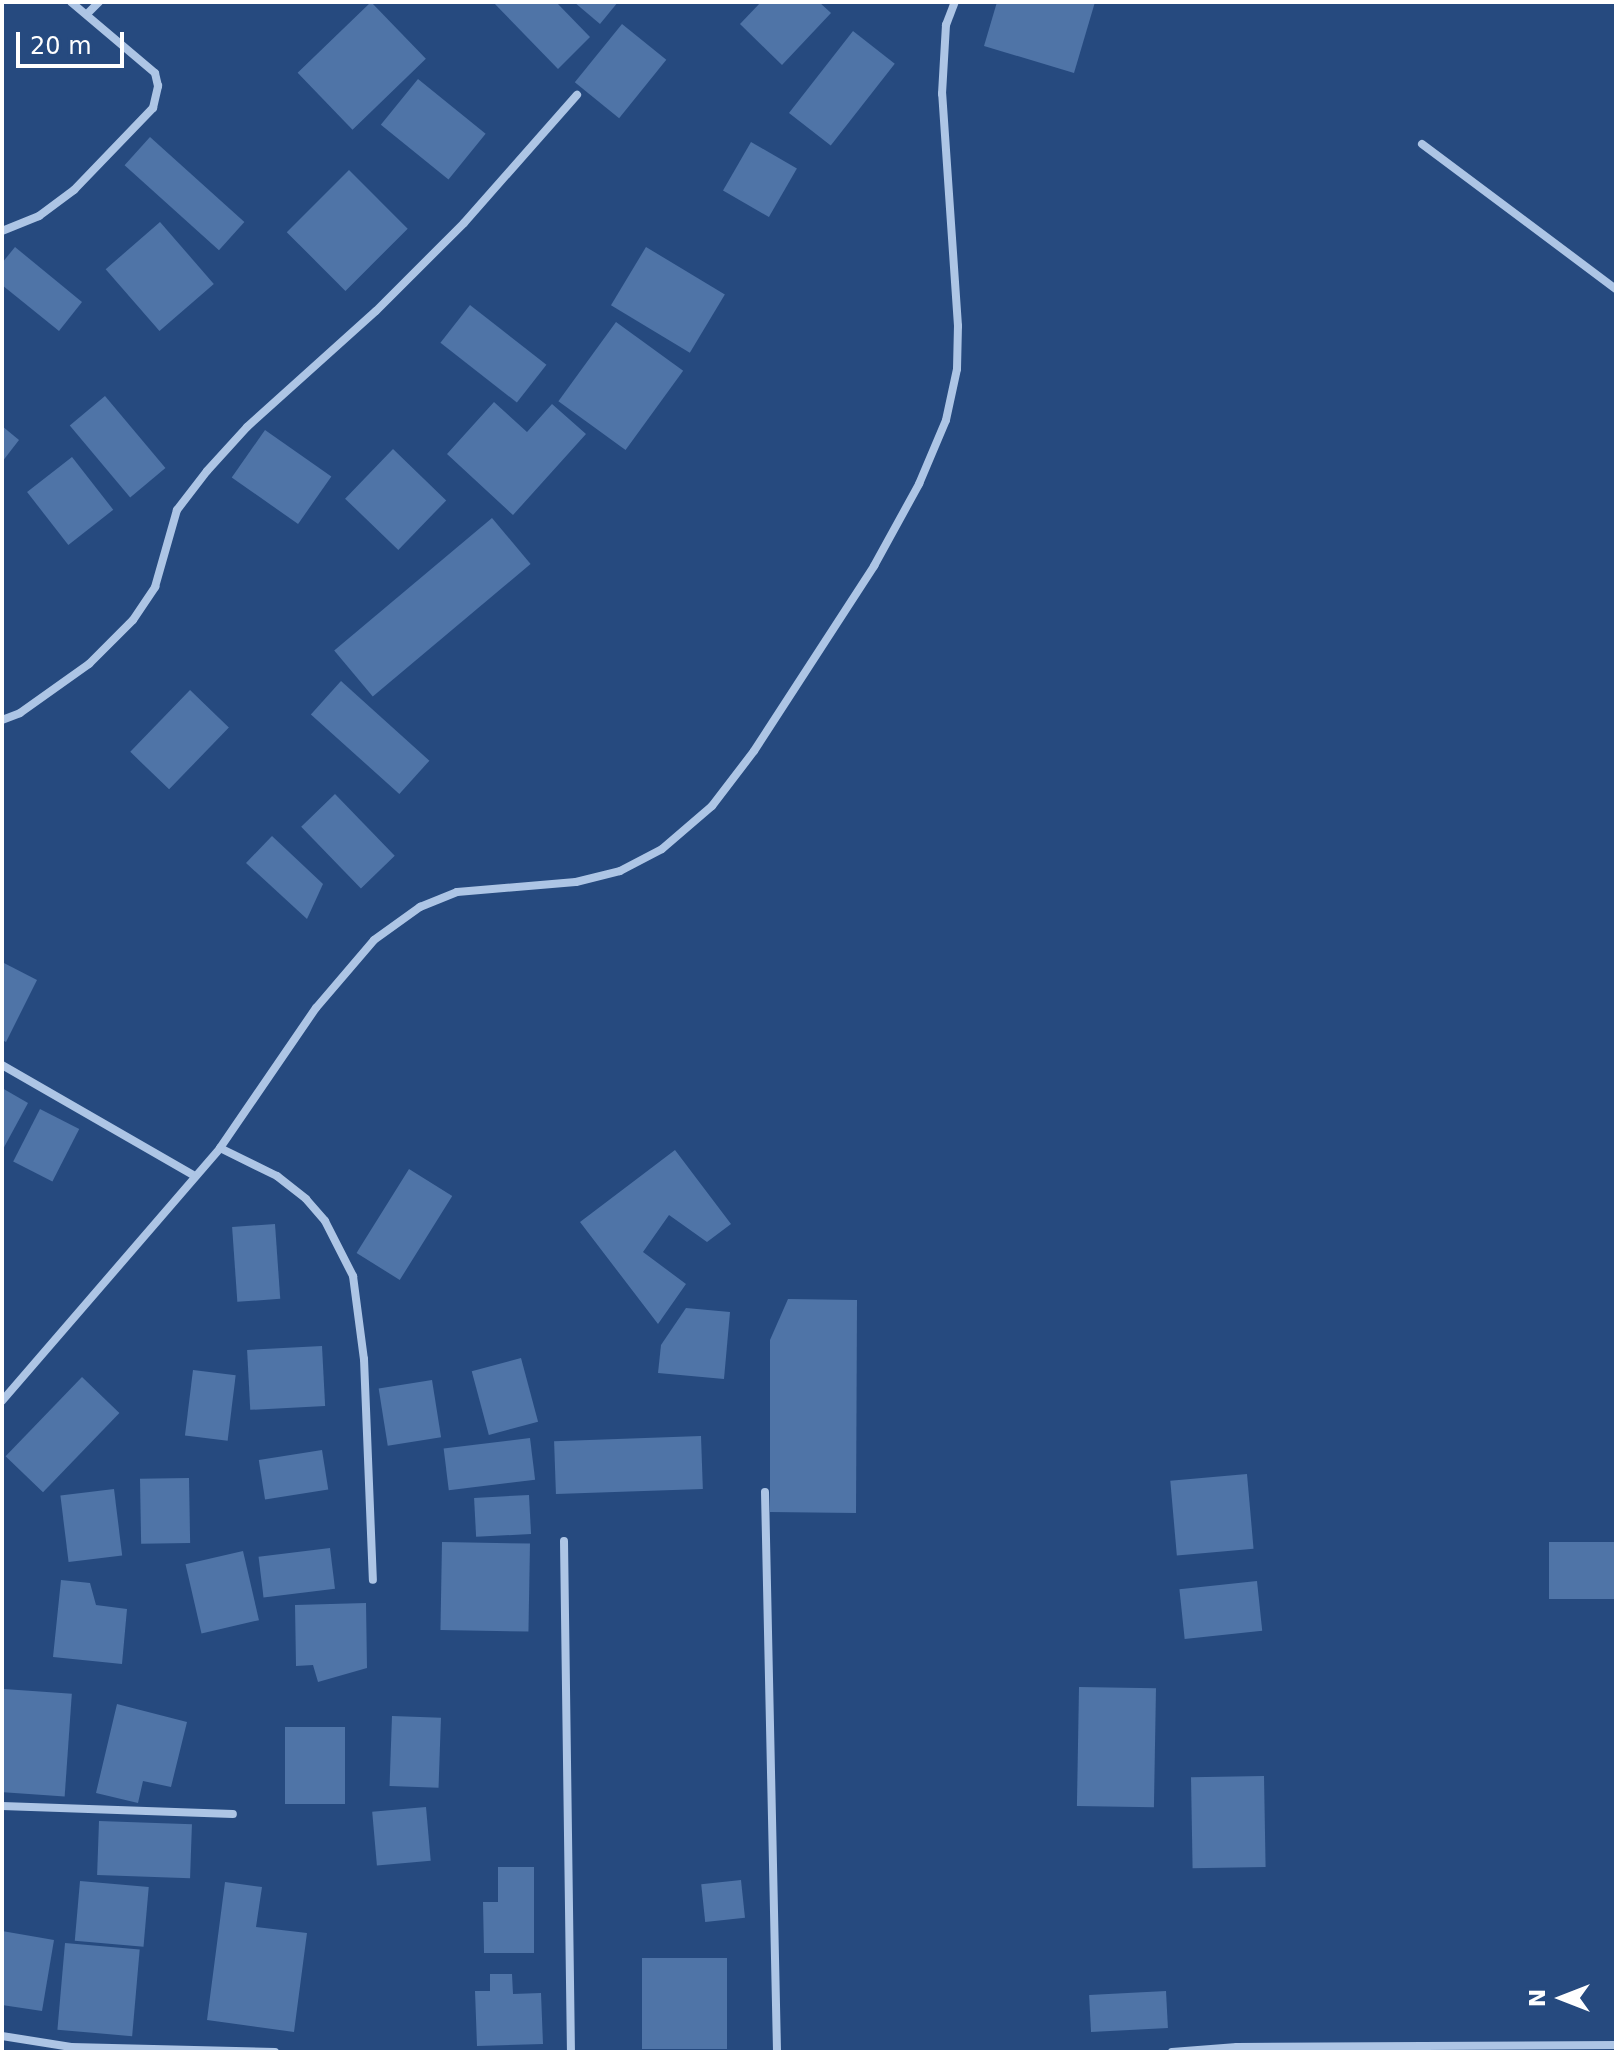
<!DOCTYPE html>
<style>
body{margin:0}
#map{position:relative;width:1618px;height:2054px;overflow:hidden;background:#264a7f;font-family:"DejaVu Sans",sans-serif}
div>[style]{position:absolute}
.building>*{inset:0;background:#4f74a7;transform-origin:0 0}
.street>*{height:8px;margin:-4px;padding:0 4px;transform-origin:4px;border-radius:4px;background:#adc5e5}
span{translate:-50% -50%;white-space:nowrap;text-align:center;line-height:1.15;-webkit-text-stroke:7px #264a7f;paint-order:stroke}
.frame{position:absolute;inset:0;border:4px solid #fff;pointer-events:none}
.north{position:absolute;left:1522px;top:1958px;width:80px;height:80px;-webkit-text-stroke:6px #264a7f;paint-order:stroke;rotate:270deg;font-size:22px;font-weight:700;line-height:32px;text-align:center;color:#fff}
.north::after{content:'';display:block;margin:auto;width:28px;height:36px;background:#fff;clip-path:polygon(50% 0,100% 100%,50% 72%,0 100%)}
.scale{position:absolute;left:16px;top:32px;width:108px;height:36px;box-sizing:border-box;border:4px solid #fff;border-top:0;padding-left:10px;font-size:24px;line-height:28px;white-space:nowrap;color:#fff;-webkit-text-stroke:6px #264a7f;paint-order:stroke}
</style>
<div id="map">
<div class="building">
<div style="left:371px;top:2px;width:79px;height:102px;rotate:46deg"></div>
<div style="clip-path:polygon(493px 2px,556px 2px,590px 37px,558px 69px)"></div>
<div style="clip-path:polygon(574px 2px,618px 2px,600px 24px)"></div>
<div style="clip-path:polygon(761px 2px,819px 2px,831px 13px,782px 65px,740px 24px)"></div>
<div style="clip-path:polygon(997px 2px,1095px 2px,1074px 73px,984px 46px)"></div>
<div style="left:622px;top:24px;width:57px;height:75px;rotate:39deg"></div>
<div style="left:853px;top:31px;width:53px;height:104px;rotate:38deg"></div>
<div style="left:418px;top:79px;width:87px;height:59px;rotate:39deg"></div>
<div style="left:150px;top:137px;width:127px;height:38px;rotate:42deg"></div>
<div style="left:751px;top:142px;width:53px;height:56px;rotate:30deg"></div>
<div style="left:349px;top:170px;width:83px;height:88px;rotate:45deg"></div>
<div style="left:160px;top:222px;width:82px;height:72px;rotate:49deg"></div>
<div style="clip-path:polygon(15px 247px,82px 302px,59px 331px,2px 285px,2px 263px)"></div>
<div style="left:646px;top:247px;width:92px;height:68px;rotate:31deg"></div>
<div style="left:470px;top:305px;width:97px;height:48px;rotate:38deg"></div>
<div style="left:616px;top:322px;width:83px;height:98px;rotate:36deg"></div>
<div style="left:105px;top:396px;width:94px;height:46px;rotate:50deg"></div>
<div style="clip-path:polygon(494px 402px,527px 432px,552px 404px,586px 434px,513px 515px,447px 454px)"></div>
<div style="clip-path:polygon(2px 426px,19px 440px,2px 462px)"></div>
<div style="left:265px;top:430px;width:81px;height:58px;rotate:35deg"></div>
<div style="left:393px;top:449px;width:74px;height:69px;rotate:44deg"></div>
<div style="left:72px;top:457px;width:67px;height:57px;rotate:52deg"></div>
<div style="left:492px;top:518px;width:60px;height:206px;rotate:50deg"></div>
<div style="left:341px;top:681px;width:119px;height:45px;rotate:42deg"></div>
<div style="left:190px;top:690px;width:54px;height:86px;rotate:44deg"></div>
<div style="left:335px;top:794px;width:86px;height:47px;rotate:46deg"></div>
<div style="clip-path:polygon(272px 836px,323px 884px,307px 919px,246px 863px)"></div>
<div style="clip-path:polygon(2px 962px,37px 980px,6px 1042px,2px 1040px)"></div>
<div style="clip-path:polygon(2px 1088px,28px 1103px,2px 1151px)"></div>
<div style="left:40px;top:1109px;width:44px;height:59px;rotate:27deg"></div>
<div style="clip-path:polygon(675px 1150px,731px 1224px,707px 1242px,669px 1215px,643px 1252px,686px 1284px,658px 1324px,580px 1222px)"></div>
<div style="left:409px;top:1169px;width:51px;height:99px;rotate:32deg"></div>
<div style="left:275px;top:1224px;width:75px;height:43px;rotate:86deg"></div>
<div style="clip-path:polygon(788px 1299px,857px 1300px,856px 1513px,770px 1512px,770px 1340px)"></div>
<div style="clip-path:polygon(686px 1308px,730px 1312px,724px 1379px,658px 1373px,661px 1345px)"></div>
<div style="left:322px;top:1346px;width:60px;height:75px;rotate:87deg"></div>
<div style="left:521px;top:1358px;width:66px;height:51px;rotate:75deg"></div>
<div style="left:193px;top:1370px;width:43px;height:66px;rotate:7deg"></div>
<div style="left:82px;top:1377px;width:52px;height:110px;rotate:44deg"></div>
<div style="left:432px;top:1380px;width:58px;height:54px;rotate:81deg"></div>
<div style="left:701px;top:1436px;width:53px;height:147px;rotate:88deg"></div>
<div style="left:530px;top:1438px;width:42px;height:87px;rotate:83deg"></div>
<div style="left:322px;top:1450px;width:40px;height:64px;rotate:81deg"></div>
<div style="left:1247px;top:1474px;width:75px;height:77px;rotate:85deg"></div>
<div style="left:189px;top:1478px;width:65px;height:49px;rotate:89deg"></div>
<div style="left:114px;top:1489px;width:67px;height:54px;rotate:83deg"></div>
<div style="left:529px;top:1495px;width:39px;height:55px;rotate:87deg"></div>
<div style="left:442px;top:1542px;width:88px;height:88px;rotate:1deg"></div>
<div style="left:1616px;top:1542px;width:57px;height:67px;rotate:90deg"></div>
<div style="left:330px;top:1548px;width:41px;height:72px;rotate:83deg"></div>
<div style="left:243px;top:1551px;width:71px;height:59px;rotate:77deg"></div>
<div style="clip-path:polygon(61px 1580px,90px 1583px,96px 1605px,127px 1609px,122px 1664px,53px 1657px)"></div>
<div style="left:1257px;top:1581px;width:50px;height:78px;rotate:84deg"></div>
<div style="clip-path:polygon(366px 1603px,367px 1668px,318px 1682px,313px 1665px,296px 1666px,295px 1605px)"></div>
<div style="left:1079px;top:1687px;width:77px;height:119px;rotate:1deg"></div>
<div style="left:4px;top:1689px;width:68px;height:103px;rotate:4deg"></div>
<div style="clip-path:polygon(117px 1704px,187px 1722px,171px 1787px,143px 1781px,138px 1803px,96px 1793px)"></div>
<div style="left:392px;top:1716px;width:49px;height:70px;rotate:2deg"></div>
<div style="left:345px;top:1727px;width:77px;height:60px;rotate:90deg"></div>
<div style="left:1264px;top:1776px;width:91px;height:73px;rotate:89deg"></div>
<div style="left:426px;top:1807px;width:54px;height:54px;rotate:85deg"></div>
<div style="left:99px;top:1821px;width:93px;height:54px;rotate:2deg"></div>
<div style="clip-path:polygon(498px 1867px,534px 1867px,534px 1953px,484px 1953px,483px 1902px,498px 1902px)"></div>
<div style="left:741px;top:1880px;width:38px;height:40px;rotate:84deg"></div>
<div style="left:80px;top:1881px;width:69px;height:60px;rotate:5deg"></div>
<div style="clip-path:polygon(225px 1882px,262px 1887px,256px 1927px,307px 1933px,294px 2032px,207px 2020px)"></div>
<div style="clip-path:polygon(2px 1931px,54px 1940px,42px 2011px,2px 2005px)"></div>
<div style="left:65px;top:1943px;width:75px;height:87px;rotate:5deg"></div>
<div style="left:642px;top:1958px;width:85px;height:91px"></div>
<div style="clip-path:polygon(490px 1974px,512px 1974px,513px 1994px,541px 1993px,543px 2044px,477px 2046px,475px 1991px,490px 1991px)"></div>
<div style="left:1166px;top:1991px;width:37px;height:77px;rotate:87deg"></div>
</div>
<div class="street">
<div style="left:87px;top:14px;width:17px;rotate:-45deg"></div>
<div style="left:1422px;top:144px;width:242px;rotate:36.8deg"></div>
<div style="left:2px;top:231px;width:40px;rotate:-22deg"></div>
<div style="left:39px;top:216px;width:44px;rotate:-36.6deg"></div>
<div style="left:74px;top:190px;width:114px;rotate:-46.1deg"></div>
<div style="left:153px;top:108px;width:23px;rotate:-77deg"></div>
<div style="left:158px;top:86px;width:13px;rotate:-103deg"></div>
<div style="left:155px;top:73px;width:110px;rotate:-139.8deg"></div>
<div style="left:2px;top:720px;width:19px;rotate:-21deg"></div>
<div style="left:20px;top:713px;width:85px;rotate:-35.4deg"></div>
<div style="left:89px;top:664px;width:62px;rotate:-45deg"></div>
<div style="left:133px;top:620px;width:40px;rotate:-56deg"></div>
<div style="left:155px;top:587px;width:80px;rotate:-74.1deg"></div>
<div style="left:177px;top:510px;width:49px;rotate:-52.4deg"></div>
<div style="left:207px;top:471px;width:59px;rotate:-47.7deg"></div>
<div style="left:247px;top:427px;width:173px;rotate:-42deg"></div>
<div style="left:376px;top:311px;width:124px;rotate:-45deg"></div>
<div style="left:464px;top:223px;width:171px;rotate:-48.6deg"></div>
<div style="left:2px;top:1065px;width:223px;rotate:29.9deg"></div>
<div style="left:220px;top:1148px;width:64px;rotate:26.2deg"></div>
<div style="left:277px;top:1176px;width:37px;rotate:38deg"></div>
<div style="left:306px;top:1199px;width:29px;rotate:49deg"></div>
<div style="left:325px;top:1221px;width:62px;rotate:63deg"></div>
<div style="left:353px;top:1276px;width:84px;rotate:82.5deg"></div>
<div style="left:364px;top:1359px;width:221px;rotate:87.7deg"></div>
<div style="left:2px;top:1401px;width:334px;rotate:-49.2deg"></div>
<div style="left:220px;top:1148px;width:170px;rotate:-55.6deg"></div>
<div style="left:316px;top:1008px;width:89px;rotate:-49.5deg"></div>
<div style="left:374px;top:940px;width:57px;rotate:-35.7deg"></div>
<div style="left:420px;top:907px;width:40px;rotate:-22deg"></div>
<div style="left:457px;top:892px;width:119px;rotate:-4.8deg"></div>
<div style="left:576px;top:882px;width:45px;rotate:-14deg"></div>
<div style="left:620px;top:871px;width:47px;rotate:-27.6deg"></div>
<div style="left:662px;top:849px;width:66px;rotate:-40.7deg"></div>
<div style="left:712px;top:806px;width:69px;rotate:-52.6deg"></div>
<div style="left:754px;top:751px;width:221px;rotate:-57deg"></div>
<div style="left:874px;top:566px;width:94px;rotate:-61.2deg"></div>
<div style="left:919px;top:484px;width:69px;rotate:-67.1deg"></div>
<div style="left:946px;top:420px;width:52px;rotate:-77.8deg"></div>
<div style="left:957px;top:369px;width:43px;rotate:-88.7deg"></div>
<div style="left:958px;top:326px;width:233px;rotate:-93.9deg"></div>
<div style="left:942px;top:94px;width:69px;rotate:-86.7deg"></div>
<div style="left:946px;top:25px;width:25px;rotate:-69deg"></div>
<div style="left:765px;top:1492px;width:560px;rotate:88.77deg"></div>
<div style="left:564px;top:1541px;width:511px;rotate:89.22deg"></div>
<div style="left:2px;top:1806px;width:231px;rotate:2deg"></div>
<div style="left:2px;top:2036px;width:70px;rotate:9.1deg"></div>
<div style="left:71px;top:2047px;width:204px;rotate:1.4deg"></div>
<div style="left:1172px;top:2052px;width:65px;rotate:-4.4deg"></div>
<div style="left:1237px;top:2047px;width:379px;rotate:-0.3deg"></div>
</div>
<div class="frame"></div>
<div class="north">N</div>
<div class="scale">20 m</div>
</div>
